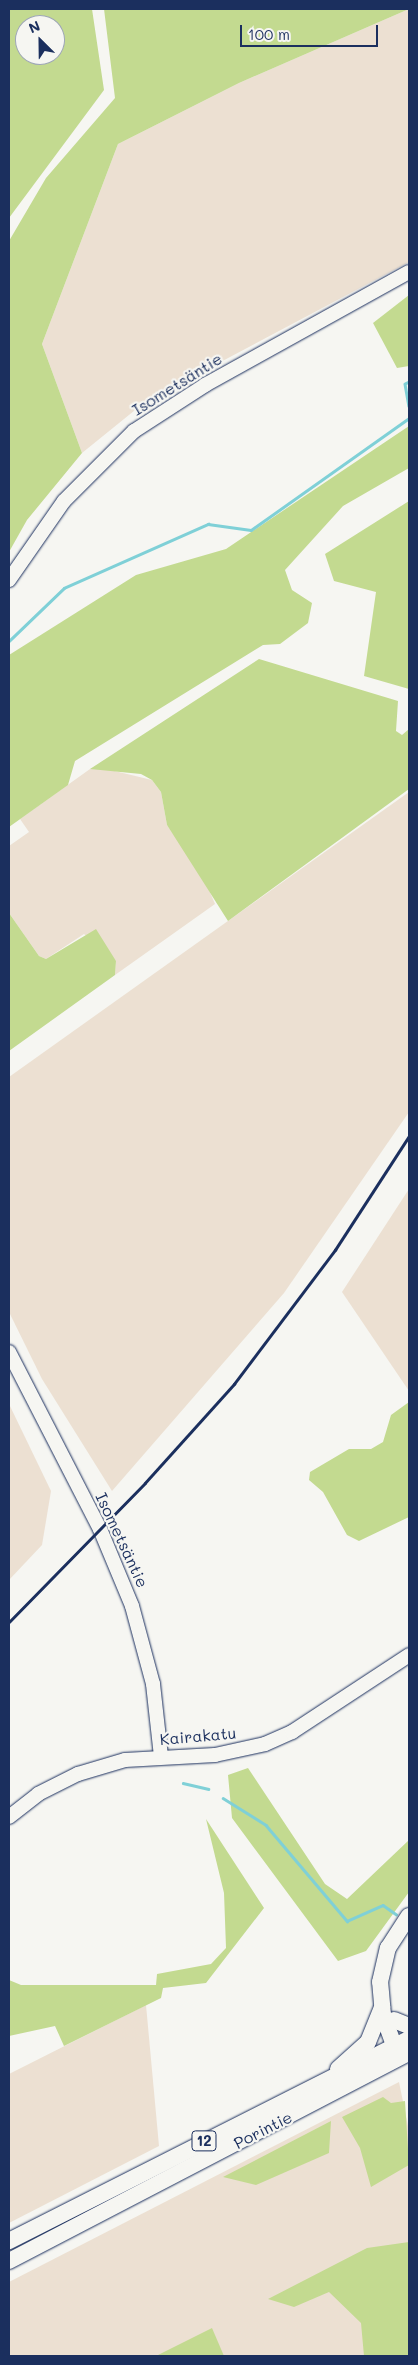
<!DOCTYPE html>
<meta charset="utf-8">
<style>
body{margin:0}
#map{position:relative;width:418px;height:2365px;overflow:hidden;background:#f6f6f2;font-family:Mali,sans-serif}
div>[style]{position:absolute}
.built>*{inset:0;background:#ece0d2}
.green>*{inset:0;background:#c3da90}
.stream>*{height:2.5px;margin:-1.25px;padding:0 1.25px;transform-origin:1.25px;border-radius:1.25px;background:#7fd0d7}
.roads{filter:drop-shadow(0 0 1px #1b2f5e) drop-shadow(0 0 1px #1b2f5e)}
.major>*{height:14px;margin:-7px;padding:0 7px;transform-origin:7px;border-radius:7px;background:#f6f6f2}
.highway>*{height:16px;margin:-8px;padding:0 8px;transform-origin:8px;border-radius:8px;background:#f6f6f2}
.rail>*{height:2.5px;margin:-1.25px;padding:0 1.25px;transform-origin:1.25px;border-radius:1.25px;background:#1b2f5e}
span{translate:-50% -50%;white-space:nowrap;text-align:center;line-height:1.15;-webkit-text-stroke:4.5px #f6f6f2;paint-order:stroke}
.shield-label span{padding:1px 4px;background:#f6f6f2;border:1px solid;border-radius:4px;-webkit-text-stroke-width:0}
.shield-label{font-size:15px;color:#1b2f5e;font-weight:700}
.street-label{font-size:16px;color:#1b2f5e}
.frame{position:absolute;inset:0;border:10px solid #1b2f5e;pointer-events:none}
.north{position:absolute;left:15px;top:15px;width:50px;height:50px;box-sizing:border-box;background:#f6f6f2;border:1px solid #9ea6b7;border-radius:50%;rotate:337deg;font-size:14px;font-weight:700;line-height:20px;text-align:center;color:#1b2f5e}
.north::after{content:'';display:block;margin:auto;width:18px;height:22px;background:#1b2f5e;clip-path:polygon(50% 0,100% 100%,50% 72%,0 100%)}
.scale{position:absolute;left:240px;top:25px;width:138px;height:22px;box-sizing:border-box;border:2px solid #1b2f5e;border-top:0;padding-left:6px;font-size:15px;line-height:18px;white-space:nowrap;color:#1b2f5e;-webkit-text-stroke:4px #f6f6f2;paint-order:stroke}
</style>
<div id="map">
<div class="built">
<div style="clip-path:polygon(409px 9px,409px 262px,145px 402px,82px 453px,42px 344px,118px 144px,239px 83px)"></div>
<div style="clip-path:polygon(102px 768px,152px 780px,161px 792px,167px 825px,203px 876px,215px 904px,115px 975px,116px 961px,84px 934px,46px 959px,39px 956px,9px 913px,9px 846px,29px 832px,20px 819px,90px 769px)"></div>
<div style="clip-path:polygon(409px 792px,409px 1112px,284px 1293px,112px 1491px,42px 1379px,9px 1312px,9px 1077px)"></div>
<div style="clip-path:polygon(409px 1189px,409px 1391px,342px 1292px)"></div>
<div style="clip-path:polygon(9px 1404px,51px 1491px,42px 1545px,9px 1580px)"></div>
<div style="clip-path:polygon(146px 2005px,159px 2146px,9px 2223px,9px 2074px)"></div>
<div style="clip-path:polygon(399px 2082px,409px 2131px,409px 2356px,9px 2356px,9px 2282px)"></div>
</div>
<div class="green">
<div style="clip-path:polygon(evenodd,9px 9px,92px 9px,104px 90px,9px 218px,9px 9px,25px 25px,55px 25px,55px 55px,25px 55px,25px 25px)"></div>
<div style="clip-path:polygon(104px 9px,409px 9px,239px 83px,118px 144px,42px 344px,82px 453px,27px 520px,9px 552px,9px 241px,46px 178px,115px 98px)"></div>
<div style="clip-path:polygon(409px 295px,409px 366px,397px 368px,373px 323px)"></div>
<div style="clip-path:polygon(409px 426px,409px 468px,343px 506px,285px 570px,292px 590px,312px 603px,308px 623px,280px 644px,263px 645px,75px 761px,68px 785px,9px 827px,9px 655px,136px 575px,226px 549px)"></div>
<div style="clip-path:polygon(409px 501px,409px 689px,364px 676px,376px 592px,334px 581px,325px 554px)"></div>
<div style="clip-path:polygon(259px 659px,398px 701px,396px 731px,402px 735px,409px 729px,409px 789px,228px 921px,167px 825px,161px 792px,152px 780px,141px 774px,90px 769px)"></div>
<div style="clip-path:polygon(9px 913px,39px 956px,46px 959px,96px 929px,116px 961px,115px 975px,9px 1051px)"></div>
<div style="clip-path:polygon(409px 1402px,409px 1517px,359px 1541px,347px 1535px,323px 1492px,309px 1480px,310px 1472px,349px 1449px,371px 1449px,383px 1442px,391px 1415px)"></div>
<div style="clip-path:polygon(248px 1768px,325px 1884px,347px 1899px,409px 1840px,409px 1892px,366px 1951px,338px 1961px,232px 1818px,228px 1775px)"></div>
<div style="clip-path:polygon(206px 1819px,264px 1908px,206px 1983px,163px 1988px,161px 1998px,64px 2046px,55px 2026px,9px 2036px,9px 1980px,21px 1985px,156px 1985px,157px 1974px,211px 1964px,226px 1948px,224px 1893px)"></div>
<div style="clip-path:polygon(383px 2097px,391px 2103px,405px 2101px,409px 2165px,371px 2187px,360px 2148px,342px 2117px)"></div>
<div style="clip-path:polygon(331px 2121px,329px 2153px,256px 2185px,223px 2177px)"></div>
<div style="clip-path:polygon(409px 2242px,409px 2356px,364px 2356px,361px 2323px,329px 2292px,294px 2307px,268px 2299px,367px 2248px)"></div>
<div style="clip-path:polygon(212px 2328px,224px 2356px,156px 2356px)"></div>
</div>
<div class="stream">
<div style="left:409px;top:382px;width:4px;rotate:153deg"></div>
<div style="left:405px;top:384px;width:22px;rotate:80deg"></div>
<div style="left:9px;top:641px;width:76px;rotate:-43.9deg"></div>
<div style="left:64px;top:588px;width:158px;rotate:-24deg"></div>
<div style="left:208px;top:524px;width:43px;rotate:7.9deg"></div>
<div style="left:251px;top:530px;width:194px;rotate:-35.3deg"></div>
<div style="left:183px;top:1783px;width:26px;rotate:13deg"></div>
<div style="left:223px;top:1798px;width:51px;rotate:32.1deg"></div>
<div style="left:266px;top:1825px;width:126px;rotate:49.8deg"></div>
<div style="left:347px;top:1921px;width:39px;rotate:-24deg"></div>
<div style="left:383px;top:1905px;width:16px;rotate:35deg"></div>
</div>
<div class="roads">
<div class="major">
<div style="left:9px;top:580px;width:96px;rotate:-55.2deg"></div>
<div style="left:64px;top:501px;width:99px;rotate:-45deg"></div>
<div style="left:134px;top:431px;width:85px;rotate:-32.9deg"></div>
<div style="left:205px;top:385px;width:233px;rotate:-29deg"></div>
<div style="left:9px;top:1352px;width:199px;rotate:62.8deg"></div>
<div style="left:100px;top:1529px;width:83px;rotate:67.4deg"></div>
<div style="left:132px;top:1606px;width:81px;rotate:74.9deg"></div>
<div style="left:153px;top:1684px;width:73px;rotate:83.7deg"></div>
<div style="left:9px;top:1817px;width:37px;rotate:-38deg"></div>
<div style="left:38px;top:1794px;width:45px;rotate:-26.6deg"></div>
<div style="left:78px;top:1774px;width:49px;rotate:-16.6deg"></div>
<div style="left:125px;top:1760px;width:90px;rotate:-3.2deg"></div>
<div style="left:215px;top:1755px;width:51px;rotate:-12.4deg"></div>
<div style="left:265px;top:1744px;width:30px;rotate:-24deg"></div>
<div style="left:292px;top:1732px;width:140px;rotate:-33.3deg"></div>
</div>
<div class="highway">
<div style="left:394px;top:2020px;width:16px;rotate:22deg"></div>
<div style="left:398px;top:2056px;width:44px;rotate:-110.1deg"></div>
<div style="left:383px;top:2015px;width:33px;rotate:-95deg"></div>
<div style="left:380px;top:1982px;width:35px;rotate:-77deg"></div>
<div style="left:388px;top:1948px;width:38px;rotate:-57deg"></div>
<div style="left:338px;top:2069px;width:40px;rotate:-42deg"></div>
<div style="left:368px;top:2042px;width:38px;rotate:-68deg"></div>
<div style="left:9px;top:2241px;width:448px;rotate:-26.8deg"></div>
<div style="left:9px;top:2261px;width:451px;rotate:-27.5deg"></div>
</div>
</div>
<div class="rail">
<div style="left:9px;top:1622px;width:194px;rotate:-45.6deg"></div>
<div style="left:145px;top:1483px;width:133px;rotate:-48deg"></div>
<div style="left:234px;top:1384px;width:168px;rotate:-53deg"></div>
<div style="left:335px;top:1250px;width:136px;rotate:-57deg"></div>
</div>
<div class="shield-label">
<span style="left:204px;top:2141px">12</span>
</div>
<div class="street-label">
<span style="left:177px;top:384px;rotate:-32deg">Isometsäntie</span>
<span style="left:122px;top:1540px;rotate:65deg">Isometsäntie</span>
<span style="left:198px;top:1736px;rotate:-5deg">Kairakatu</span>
<span style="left:263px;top:2130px;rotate:-27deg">Porintie</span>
</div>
<div class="frame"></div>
<div class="north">N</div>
<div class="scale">100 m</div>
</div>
